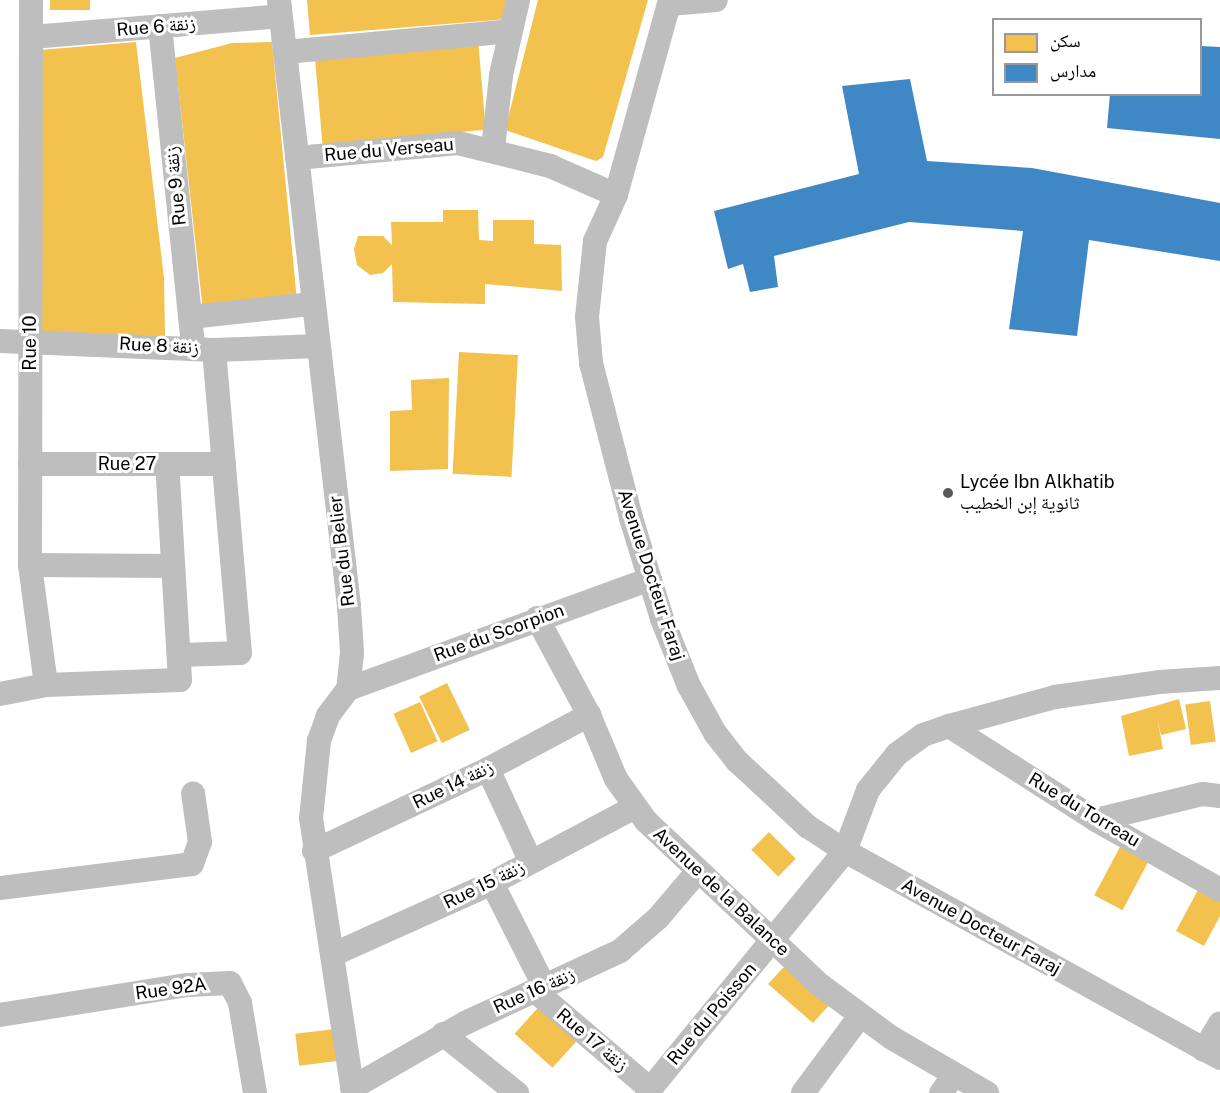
<!DOCTYPE html>
<meta charset="utf-8">
<style>
body{margin:0}
#map{position:relative;width:1220px;height:1093px;overflow:hidden;background:#fff;font-family:"Public Sans","Noto Naskh Arabic",sans-serif}
div>[style]{position:absolute}
.homes>*{inset:0;background:#f2c14e;transform-origin:0 0}
.schools>*{inset:0;background:#3f88c5}
.minor>*{height:24px;margin:-12px;padding:0 12px;transform-origin:12px;border-radius:12px;background:#bebebe}
.dots>*{width:16px;height:16px;translate:-50% -50%;box-sizing:border-box;border:3px solid #fff;border-radius:50%}
span{translate:-50% -50%;white-space:nowrap;text-align:center;line-height:1.15;-webkit-text-stroke:6px #fff;paint-order:stroke}
.street-label{font-size:18px;color:#000}
.poi-label{font-size:18px;color:#000}
.left{translate:0 -50%;text-align:left}
.legend{position:absolute;left:992px;top:18px;width:210px;height:78px;box-sizing:border-box;background:#fff;border:2px solid #999;margin:0;padding:8px 10px;list-style:none;font-size:18px;color:#000}
.legend li{display:flex;align-items:center;gap:12px;height:30px}
.legend b{width:30px;border:2px solid #999}
</style>
<div id="map">
<div class="homes">
<div style="left:50px;top:0;width:40px;height:10px"></div>
<div style="clip-path:polygon(307px 0,506px 0,508px 19px,310px 35px)"></div>
<div style="clip-path:polygon(538px 0,648px 0,603px 157px,596px 161px,505px 130px)"></div>
<div style="left:478px;top:40px;width:90px;height:164px;rotate:85deg"></div>
<div style="clip-path:polygon(136px 42px,164px 278px,165px 336px,40px 334px,40px 50px)"></div>
<div style="clip-path:polygon(272px 42px,297px 301px,203px 311px,175px 58px,232px 43px)"></div>
<div style="clip-path:polygon(443px 210px,478px 210px,479px 240px,493px 241px,493px 220px,534px 220px,534px 244px,561px 245px,562px 291px,485px 284px,485px 304px,393px 302px,392px 264px,383px 273px,370px 275px,357px 265px,354px 249px,358px 236px,383px 236px,392px 245px,391px 222px,443px 222px)"></div>
<div style="left:459px;top:352px;width:59px;height:122px;rotate:3deg"></div>
<div style="clip-path:polygon(449px 378px,448px 469px,390px 471px,390px 411px,412px 410px,411px 380px)"></div>
<div style="left:447px;top:683px;width:52px;height:31px;rotate:64deg"></div>
<div style="clip-path:polygon(1179px 699px,1186px 729px,1161px 735px,1157px 718px,1163px 749px,1129px 756px,1121px 716px)"></div>
<div style="left:1210px;top:701px;width:41px;height:25px;rotate:82deg"></div>
<div style="left:420px;top:702px;width:43px;height:29px;rotate:66deg"></div>
<div style="left:769px;top:832px;width:38px;height:25px;rotate:45deg"></div>
<div style="left:1121px;top:845px;width:32px;height:57px;rotate:28deg"></div>
<div style="clip-path:polygon(1200px 886px,1220px 897px,1220px 916px,1204px 946px,1176px 931px)"></div>
<div style="clip-path:polygon(783px 968px,792px 968px,832px 1002px,813px 1023px,768px 984px)"></div>
<div style="left:544px;top:1001px;width:51px;height:44px;rotate:42deg"></div>
<div style="left:335px;top:1029px;width:32px;height:40px;rotate:83deg"></div>
</div>
<div class="schools">
<div style="clip-path:polygon(1200px 46px,1220px 47px,1220px 139px,1107px 128px,1110px 94px,1200px 94px)"></div>
<div style="clip-path:polygon(910px 79px,927px 161px,1032px 168px,1220px 203px,1220px 261px,1089px 240px,1077px 336px,1009px 329px,1023px 231px,909px 222px,774px 256px,778px 287px,750px 292px,743px 264px,728px 269px,714px 211px,859px 174px,842px 86px)"></div>
</div>
<div class="minor">
<div style="left:31px;top:0;width:565px;rotate:90.1deg"></div>
<div style="left:30px;top:565px;width:121px;rotate:82.4deg"></div>
<div style="left:279px;top:0;width:610px;rotate:83.41deg"></div>
<div style="left:349px;top:606px;width:47px;rotate:86.3deg"></div>
<div style="left:352px;top:653px;width:36px;rotate:96deg"></div>
<div style="left:348px;top:689px;width:34px;rotate:127deg"></div>
<div style="left:328px;top:716px;width:27px;rotate:110deg"></div>
<div style="left:319px;top:741px;width:77px;rotate:95.9deg"></div>
<div style="left:311px;top:818px;width:278px;rotate:81.3deg"></div>
<div style="left:670px;top:0;width:202px;rotate:105.5deg"></div>
<div style="left:616px;top:195px;width:51px;rotate:114.5deg"></div>
<div style="left:595px;top:241px;width:76px;rotate:96deg"></div>
<div style="left:587px;top:317px;width:46px;rotate:85deg"></div>
<div style="left:591px;top:363px;width:160px;rotate:75.5deg"></div>
<div style="left:631px;top:518px;width:106px;rotate:72.9deg"></div>
<div style="left:662px;top:619px;width:72px;rotate:68.1deg"></div>
<div style="left:689px;top:686px;width:54px;rotate:61deg"></div>
<div style="left:715px;top:733px;width:36px;rotate:52deg"></div>
<div style="left:737px;top:761px;width:96px;rotate:42.9deg"></div>
<div style="left:807px;top:826px;width:45px;rotate:33.3deg"></div>
<div style="left:845px;top:851px;width:428px;rotate:28.9deg"></div>
<div style="left:670px;top:4px;width:46px;rotate:-5deg"></div>
<div style="left:160px;top:26px;width:322px;rotate:84.1deg"></div>
<div style="left:32px;top:37px;width:249px;rotate:-4.8deg"></div>
<div style="left:285px;top:52px;width:226px;rotate:-5.3deg"></div>
<div style="left:493px;top:149px;width:74px;rotate:-83.8deg"></div>
<div style="left:501px;top:75px;width:77px;rotate:-77.2deg"></div>
<div style="left:297px;top:158px;width:162px;rotate:-5.3deg"></div>
<div style="left:458px;top:143px;width:95px;rotate:14deg"></div>
<div style="left:550px;top:166px;width:72px;rotate:23.7deg"></div>
<div style="left:190px;top:317px;width:123px;rotate:-6.1deg"></div>
<div style="left:0;top:341px;width:214px;rotate:2.4deg"></div>
<div style="left:214px;top:350px;width:104px;rotate:-2.2deg"></div>
<div style="left:30px;top:464px;width:194px"></div>
<div style="left:30px;top:565px;width:143px;rotate:0.4deg"></div>
<div style="left:537px;top:618px;width:110px;rotate:61.8deg"></div>
<div style="left:589px;top:715px;width:69px;rotate:67.1deg"></div>
<div style="left:616px;top:779px;width:52px;rotate:54.5deg"></div>
<div style="left:646px;top:821px;width:239px;rotate:43.3deg"></div>
<div style="left:820px;top:985px;width:89px;rotate:36.4deg"></div>
<div style="left:892px;top:1038px;width:110px;rotate:30.1deg"></div>
<div style="left:180px;top:655px;width:60px;rotate:-1.9deg"></div>
<div style="left:240px;top:653px;width:304px;rotate:-94.9deg"></div>
<div style="left:348px;top:689px;width:321px;rotate:-20deg"></div>
<div style="left:0;top:694px;width:47px;rotate:-11.1deg"></div>
<div style="left:46px;top:685px;width:134px;rotate:-2.1deg"></div>
<div style="left:180px;top:680px;width:216px;rotate:-93.4deg"></div>
<div style="left:949px;top:726px;width:174px;rotate:32.6deg"></div>
<div style="left:1096px;top:820px;width:142px;rotate:29.4deg"></div>
<div style="left:488px;top:769px;width:102px;rotate:65.2deg"></div>
<div style="left:1096px;top:820px;width:110px;rotate:-13.7deg"></div>
<div style="left:1203px;top:794px;width:17px;rotate:7deg"></div>
<div style="left:314px;top:851px;width:192px;rotate:-25.2deg"></div>
<div style="left:488px;top:769px;width:115px;rotate:-28.1deg"></div>
<div style="left:492px;top:883px;width:115px;rotate:63.2deg"></div>
<div style="left:0;top:888px;width:193px;rotate:-7.1deg"></div>
<div style="left:192px;top:864px;width:23px;rotate:-70deg"></div>
<div style="left:200px;top:842px;width:49px;rotate:-98.1deg"></div>
<div style="left:332px;top:955px;width:175px;rotate:-24.2deg"></div>
<div style="left:492px;top:883px;width:160px;rotate:-28deg"></div>
<div style="left:535px;top:991px;width:151px;rotate:40.4deg"></div>
<div style="left:0;top:1015px;width:190px;rotate:-9.1deg"></div>
<div style="left:188px;top:985px;width:42px;rotate:-2.7deg"></div>
<div style="left:230px;top:983px;width:22px;rotate:63deg"></div>
<div style="left:240px;top:1003px;width:91px;rotate:80.5deg"></div>
<div style="left:443px;top:1034px;width:95px;rotate:38.6deg"></div>
<div style="left:1204px;top:1050px;width:31px;rotate:-59deg"></div>
<div style="left:352px;top:1088px;width:130px;rotate:-29.9deg"></div>
<div style="left:465px;top:1023px;width:171px;rotate:-24.9deg"></div>
<div style="left:620px;top:951px;width:50px;rotate:-41deg"></div>
<div style="left:658px;top:918px;width:62px;rotate:-49.6deg"></div>
<div style="left:647px;top:1093px;width:313px;rotate:-50.7deg"></div>
<div style="left:845px;top:851px;width:65px;rotate:-69.3deg"></div>
<div style="left:868px;top:790px;width:46px;rotate:-51.1deg"></div>
<div style="left:897px;top:754px;width:32px;rotate:-36deg"></div>
<div style="left:923px;top:735px;width:28px;rotate:-19deg"></div>
<div style="left:949px;top:726px;width:110px;rotate:-15.3deg"></div>
<div style="left:1055px;top:697px;width:105px;rotate:-8.2deg"></div>
<div style="left:1159px;top:682px;width:61px;rotate:-3.8deg"></div>
<div style="left:803px;top:1093px;width:96px;rotate:-53.5deg"></div>
<div style="left:941px;top:1093px;width:22px;rotate:-54deg"></div>
</div>
<div class="dots">
<div style="left:948px;top:493px;background:#595959"></div>
</div>
<div class="street-label">
<span style="left:156px;top:27px;rotate:-5deg">Rue 6 زنقة</span>
<span style="left:389px;top:150px;rotate:-5deg">Rue du Verseau</span>
<span style="left:176px;top:186px;rotate:-96deg">Rue 9 زنقة</span>
<span style="left:30px;top:343px;rotate:-90deg">Rue 10</span>
<span style="left:159px;top:346px;rotate:3deg">Rue 8 زنقة</span>
<span style="left:127px;top:464px">Rue 27</span>
<span style="left:342px;top:551px;rotate:-97deg">Rue du Belier</span>
<span style="left:651px;top:575px;rotate:72deg">Avenue Docteur Faraj</span>
<span style="left:499px;top:633px;rotate:-20deg">Rue du Scorpion</span>
<span style="left:453px;top:785px;rotate:-26deg">Rue 14 زنقة</span>
<span style="left:1084px;top:810px;rotate:31deg">Rue du Torreau</span>
<span style="left:484px;top:885px;rotate:-26deg">Rue 15 زنقة</span>
<span style="left:721px;top:892px;rotate:43deg">Avenue de la Balance</span>
<span style="left:981px;top:927px;rotate:29deg">Avenue Docteur Faraj</span>
<span style="left:171px;top:989px;rotate:-8deg">Rue 92A</span>
<span style="left:534px;top:991px;rotate:-24deg">Rue 16 زنقة</span>
<span style="left:712px;top:1014px;rotate:-50deg">Rue du Poisson</span>
<span style="left:592px;top:1040px;rotate:40deg">Rue 17 زنقة</span>
</div>
<div class="poi-label">
<span class="left" style="left:960px;top:493px">Lycée Ibn Alkhatib<br>ثانوية إبن الخطيب</span>
</div>
<ul class="legend">
<li><b style="height:16px;background:#f2c14e"></b>سكن</li>
<li><b style="height:16px;background:#3f88c5"></b>مدارس</li>
</ul>
</div>
